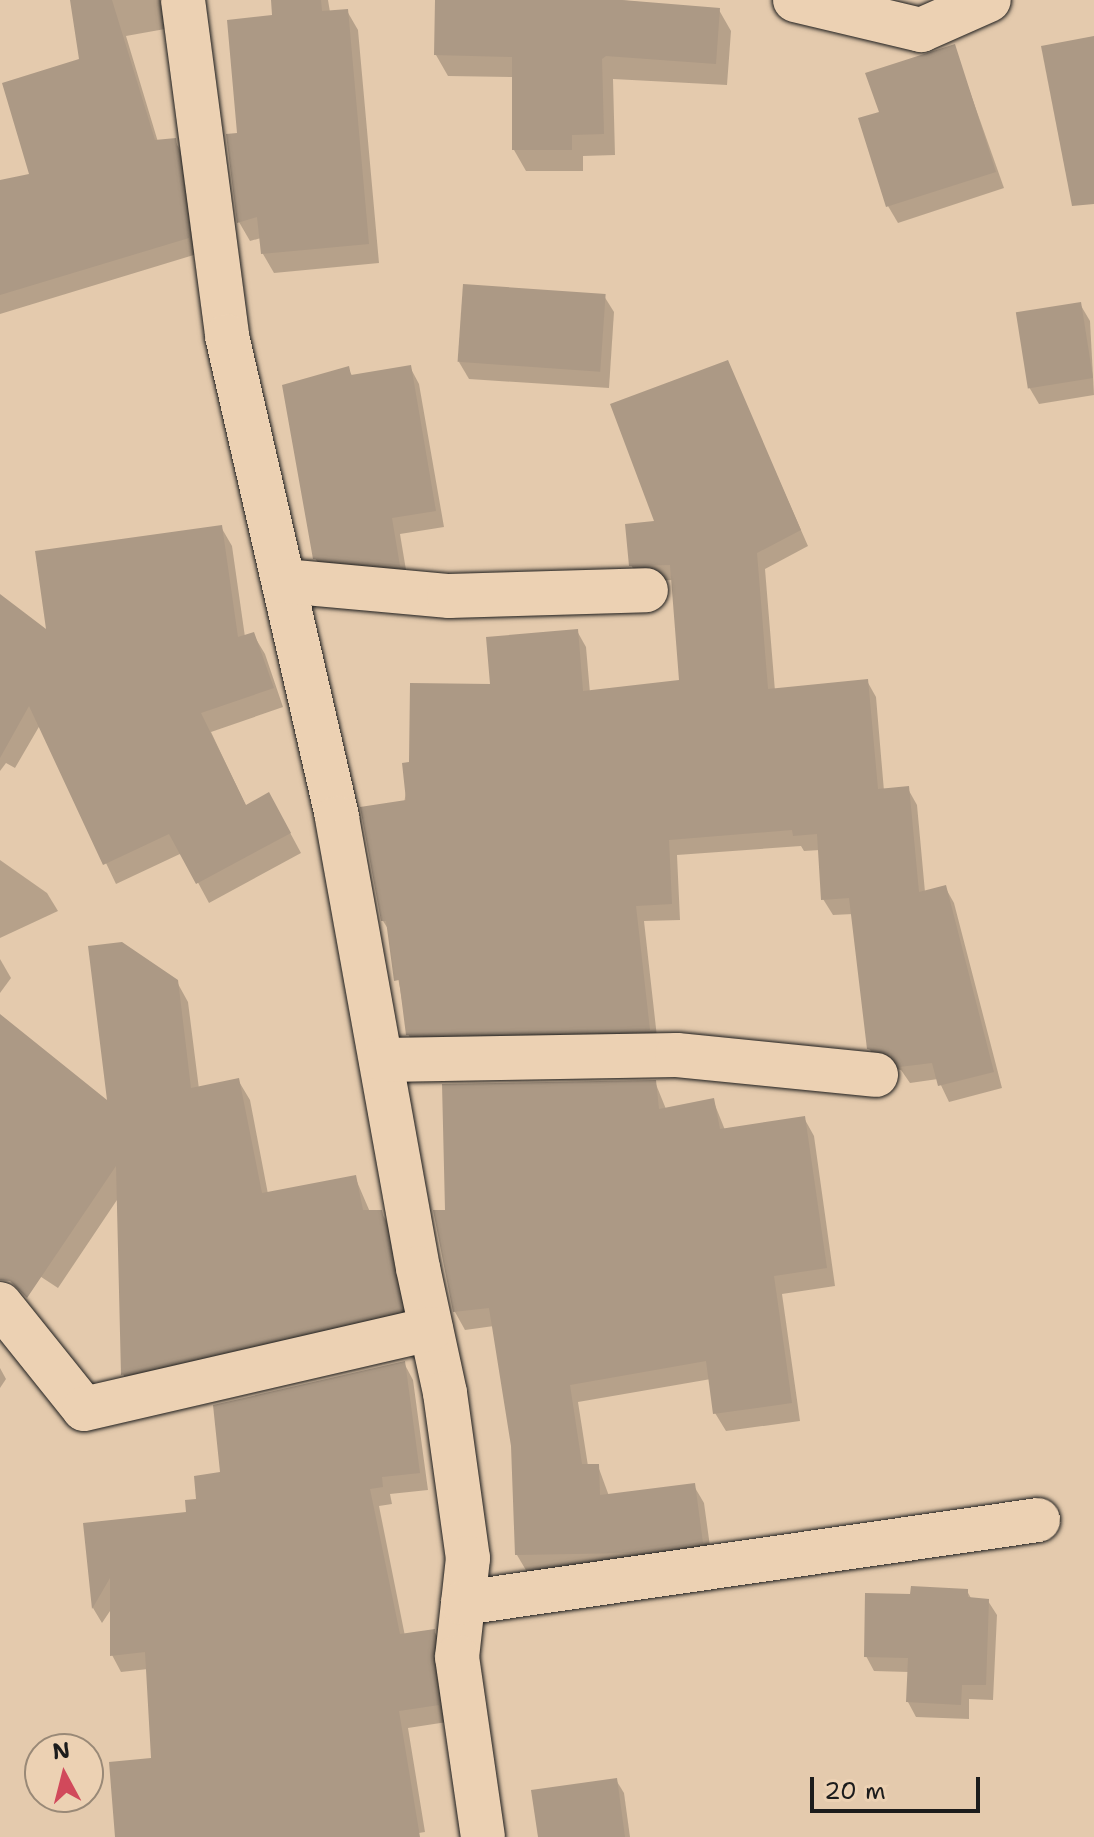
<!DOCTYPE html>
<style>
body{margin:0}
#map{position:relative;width:1094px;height:1837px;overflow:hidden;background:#e4caad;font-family:"Shantell Sans",sans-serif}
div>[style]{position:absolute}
.shadow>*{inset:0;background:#0003}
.building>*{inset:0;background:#ac9985;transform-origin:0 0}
.roads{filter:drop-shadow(0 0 2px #1c1c1c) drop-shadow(0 0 2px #1c1c1c)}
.minor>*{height:44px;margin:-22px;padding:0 22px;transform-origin:22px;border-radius:22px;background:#ecd1b3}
span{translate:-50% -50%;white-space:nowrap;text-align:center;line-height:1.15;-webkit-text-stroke:6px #ecd1b3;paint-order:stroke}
.north{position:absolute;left:24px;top:1733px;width:80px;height:80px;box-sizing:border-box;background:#ecd1b3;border:2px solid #998977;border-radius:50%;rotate:353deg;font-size:22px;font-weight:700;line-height:32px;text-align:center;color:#1c1c1c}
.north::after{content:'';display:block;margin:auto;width:28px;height:36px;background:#d1495b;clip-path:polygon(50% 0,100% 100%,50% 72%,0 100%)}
.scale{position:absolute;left:810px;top:1777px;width:170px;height:36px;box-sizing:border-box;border:4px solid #1c1c1c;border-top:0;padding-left:10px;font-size:24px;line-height:28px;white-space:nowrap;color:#1c1c1c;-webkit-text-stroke:6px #ecd1b3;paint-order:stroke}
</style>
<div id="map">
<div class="shadow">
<div style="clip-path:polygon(72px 0,160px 0,165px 29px,126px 36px,158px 142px,175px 141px,184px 157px,197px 254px,0 314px,0 182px,32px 175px,81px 61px)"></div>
<div style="clip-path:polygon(273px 0,328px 0,330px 12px,347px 11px,358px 30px,379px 263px,274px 273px,263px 254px,261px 238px,250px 241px,239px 222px,240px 135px,274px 17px)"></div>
<div style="clip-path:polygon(437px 0,619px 0,719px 10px,731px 31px,727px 85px,613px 79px,615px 155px,583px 156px,583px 171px,526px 171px,514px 150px,514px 77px,448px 76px,436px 55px)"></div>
<div style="clip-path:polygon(954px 47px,1004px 188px,898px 223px,888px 206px,881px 113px)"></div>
<div style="clip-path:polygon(604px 296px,614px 312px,609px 388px,469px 379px,459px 362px)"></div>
<div style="clip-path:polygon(1080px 304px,1090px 321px,1094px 395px,1039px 404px,1029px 387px)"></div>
<div style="clip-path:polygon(727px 362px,808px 546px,765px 569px,775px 691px,867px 681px,876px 697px,884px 791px,908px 789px,917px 805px,925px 892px,945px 887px,954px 903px,1002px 1088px,949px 1102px,938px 1079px,910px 1083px,901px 1070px,879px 1065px,869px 1048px,853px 914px,833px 915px,823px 899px,820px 850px,804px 851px,801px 846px,677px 855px,680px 920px,644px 921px,658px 1046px,417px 1050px,408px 1034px,390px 932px,383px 921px,411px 764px,492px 686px,577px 631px,586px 647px,590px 693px,682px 681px,674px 580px,641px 581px,631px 565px,657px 522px)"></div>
<div style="clip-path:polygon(410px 367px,419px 384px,444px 527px,400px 534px,408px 582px,325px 575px,315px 558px,348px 369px,353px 377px)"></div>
<div style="clip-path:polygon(221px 527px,232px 546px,245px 637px,253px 634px,265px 654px,283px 707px,211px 732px,246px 806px,280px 814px,301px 853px,209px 903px,182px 853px,116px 884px,40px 725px,15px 768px,6px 763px,0 771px,0 597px,48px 633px)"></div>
<div style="clip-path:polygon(0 860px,47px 893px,58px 911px,0 938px)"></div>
<div style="clip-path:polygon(0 959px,11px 978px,0 993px)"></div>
<div style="clip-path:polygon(177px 982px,188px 1002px,199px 1089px,238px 1080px,250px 1100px,268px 1194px,355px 1177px,370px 1212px,381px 1212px,392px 1231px,411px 1329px,134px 1393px,123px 1374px,119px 1197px,58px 1288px,0 1250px,0 1016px,110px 1104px)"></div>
<div style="clip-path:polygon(655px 1082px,666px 1109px,713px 1100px,725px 1130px,804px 1118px,814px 1136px,835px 1286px,782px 1294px,800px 1421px,726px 1431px,715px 1413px,711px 1379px,578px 1402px,588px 1466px,598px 1466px,609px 1496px,694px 1486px,704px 1503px,712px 1561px,527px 1572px,517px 1555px,513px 1446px,494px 1326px,465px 1330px,455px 1312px,447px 1212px)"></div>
<div style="clip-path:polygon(404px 1363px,413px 1380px,428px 1490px,390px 1494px,392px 1504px,379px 1506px,405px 1636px,434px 1631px,444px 1648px,447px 1722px,408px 1728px,425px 1832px,394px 1837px,117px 1837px,153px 1760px,148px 1669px,121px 1672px,112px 1655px,112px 1608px,102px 1623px,93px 1608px,85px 1524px,189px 1514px,222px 1474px)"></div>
<div style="clip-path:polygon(0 1368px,6px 1379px,0 1388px)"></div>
<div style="clip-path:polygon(967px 1591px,972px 1600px,988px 1601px,997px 1615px,993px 1700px,969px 1699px,969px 1719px,916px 1717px,908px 1702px,909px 1672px,874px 1671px,866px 1656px,912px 1596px)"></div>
<div style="clip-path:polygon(616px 1780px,624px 1793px,630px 1837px,542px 1837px)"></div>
</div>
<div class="building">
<div style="clip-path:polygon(70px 0,112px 0,155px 140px,176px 138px,189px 238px,0 295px,0 180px,29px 174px,2px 83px,79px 59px)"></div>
<div style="clip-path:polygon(271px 0,321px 0,322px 11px,348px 9px,369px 244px,261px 254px,257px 217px,237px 223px,226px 134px,237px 133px,227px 20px,272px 15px)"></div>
<div style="clip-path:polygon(435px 0,622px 0,720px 8px,716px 64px,606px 56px,602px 59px,604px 134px,572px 135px,572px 150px,512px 150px,512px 57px,434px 55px)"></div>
<div style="clip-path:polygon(1094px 36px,1094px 204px,1072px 206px,1041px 46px)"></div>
<div style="clip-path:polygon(955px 44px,996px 172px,886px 207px,858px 118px,879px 112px,865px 73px)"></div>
<div style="left:463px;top:284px;width:143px;height:78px;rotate:4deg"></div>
<div style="left:1081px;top:302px;width:77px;height:66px;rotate:81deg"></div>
<div style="clip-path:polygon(728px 360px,801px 530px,757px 553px,768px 689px,868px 679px,878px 789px,909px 786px,919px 892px,946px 885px,994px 1072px,938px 1086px,932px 1063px,899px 1067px,890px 1054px,867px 1049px,849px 898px,821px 900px,817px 834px,793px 836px,792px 830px,669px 840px,672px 904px,636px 906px,650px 1030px,406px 1035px,399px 980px,394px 981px,386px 921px,381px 921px,360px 807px,406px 800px,402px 763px,409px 762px,410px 683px,490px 684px,486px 637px,578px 629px,583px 691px,679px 680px,670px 565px,629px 566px,625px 524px,654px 521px,610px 404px)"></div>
<div style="clip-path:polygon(411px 365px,436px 511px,392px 518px,400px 566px,313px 559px,282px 385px,349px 366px,351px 375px)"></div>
<div style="clip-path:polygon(222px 525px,238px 637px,254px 632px,274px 688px,201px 713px,246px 805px,269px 792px,291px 833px,196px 884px,169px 834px,103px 865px,29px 706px,0 758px,0 594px,46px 629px,35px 551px)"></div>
<div style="clip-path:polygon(122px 942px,178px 980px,191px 1088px,239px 1078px,262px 1193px,356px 1175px,363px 1210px,382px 1210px,402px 1310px,121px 1375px,116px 1166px,27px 1298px,10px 1281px,0 1280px,0 1014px,107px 1100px,88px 946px)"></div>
<div style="clip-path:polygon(656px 1080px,659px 1109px,714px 1098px,720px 1129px,805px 1116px,827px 1268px,774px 1276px,792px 1403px,713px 1414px,706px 1361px,570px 1385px,582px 1464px,599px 1464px,600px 1495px,695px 1483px,703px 1543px,632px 1553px,515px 1555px,511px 1446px,489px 1308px,453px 1312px,433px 1210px,445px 1210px,442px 1084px)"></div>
<div style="clip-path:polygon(405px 1361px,420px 1473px,382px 1477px,383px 1487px,370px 1489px,400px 1634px,435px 1629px,432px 1660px,439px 1705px,399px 1711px,420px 1837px,115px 1837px,109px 1762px,151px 1758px,145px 1652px,110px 1656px,110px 1578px,92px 1609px,83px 1523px,186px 1512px,185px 1500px,196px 1499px,194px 1476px,220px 1472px,213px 1405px)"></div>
<div style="clip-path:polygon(911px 1586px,968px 1589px,968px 1597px,989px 1599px,986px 1685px,962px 1685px,961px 1705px,906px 1702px,908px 1658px,864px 1657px,865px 1593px,910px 1594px)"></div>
<div style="clip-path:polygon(617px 1778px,625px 1837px,538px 1837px,531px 1790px)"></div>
</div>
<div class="roads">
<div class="minor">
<div style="left:183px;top:0;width:339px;rotate:82.5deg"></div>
<div style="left:227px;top:336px;width:494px;rotate:77.1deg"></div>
<div style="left:337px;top:818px;width:457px;rotate:79.8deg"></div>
<div style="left:418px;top:1268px;width:128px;rotate:77.8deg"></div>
<div style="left:445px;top:1393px;width:167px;rotate:82.1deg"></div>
<div style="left:468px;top:1558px;width:100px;rotate:96.3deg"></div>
<div style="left:457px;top:1657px;width:182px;rotate:81.8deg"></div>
<div style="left:795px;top:0;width:130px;rotate:13.4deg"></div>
<div style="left:921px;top:30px;width:74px;rotate:-23.8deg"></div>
<div style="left:284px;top:581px;width:166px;rotate:5.2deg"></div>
<div style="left:449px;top:596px;width:197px;rotate:-1.7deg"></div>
<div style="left:384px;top:1060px;width:293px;rotate:-1deg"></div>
<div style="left:677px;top:1055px;width:200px;rotate:5.7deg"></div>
<div style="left:0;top:1304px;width:134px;rotate:51.3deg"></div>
<div style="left:84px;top:1409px;width:356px;rotate:-13deg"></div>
<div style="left:463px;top:1603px;width:581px;rotate:-8.21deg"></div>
</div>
</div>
<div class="north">N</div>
<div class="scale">20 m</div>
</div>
